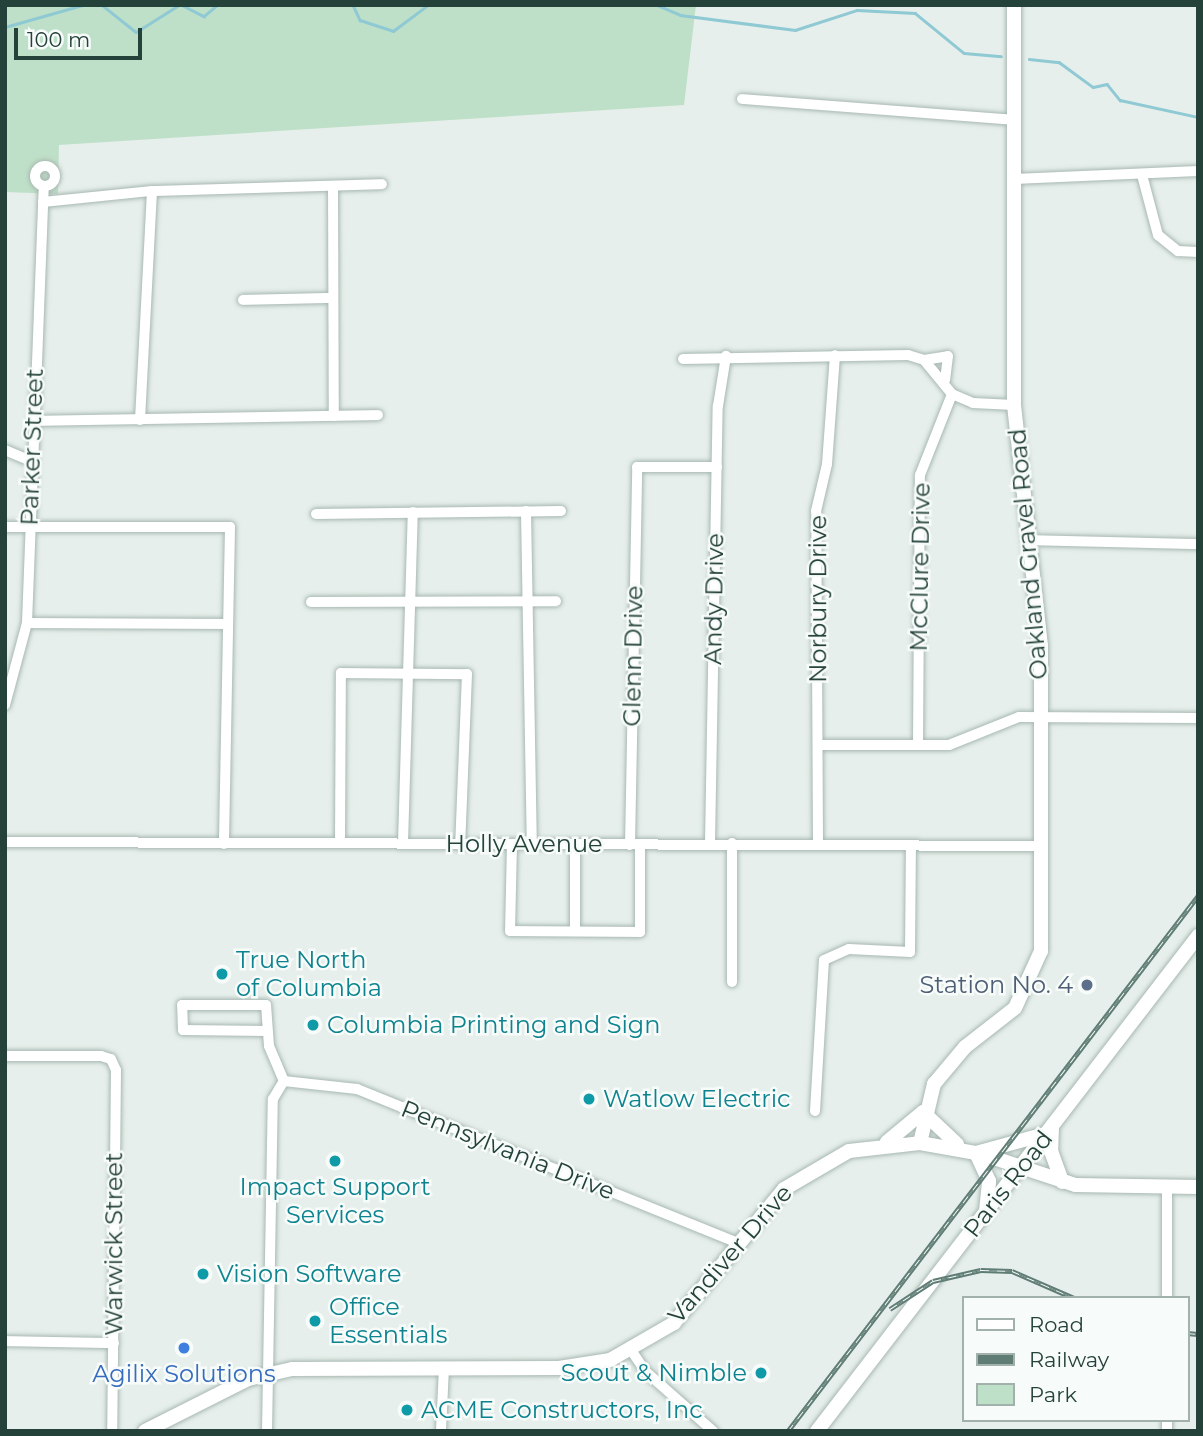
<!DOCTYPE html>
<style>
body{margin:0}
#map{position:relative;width:1203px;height:1436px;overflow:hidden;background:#e6efeb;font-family:Montserrat,sans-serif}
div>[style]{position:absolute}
.green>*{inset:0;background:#bfe0c8}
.stream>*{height:2.5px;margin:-1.25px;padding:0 1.25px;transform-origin:1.25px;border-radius:1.25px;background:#8ec9d4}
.roads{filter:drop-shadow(0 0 2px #a8b8b2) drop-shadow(0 0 2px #a8b8b2)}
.street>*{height:10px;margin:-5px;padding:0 5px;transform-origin:5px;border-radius:5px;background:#fff}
.street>.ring{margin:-5px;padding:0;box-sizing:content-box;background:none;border:10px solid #fff;border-radius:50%}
.secondary>*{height:14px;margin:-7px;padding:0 7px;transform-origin:7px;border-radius:7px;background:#fff}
.rail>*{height:5px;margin-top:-2.5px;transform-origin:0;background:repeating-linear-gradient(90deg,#f7fbf9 0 8px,#5f7d75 0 16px);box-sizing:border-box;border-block:2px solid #5f7d75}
.dots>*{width:19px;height:19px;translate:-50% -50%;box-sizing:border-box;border:4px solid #f7fbf9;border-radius:50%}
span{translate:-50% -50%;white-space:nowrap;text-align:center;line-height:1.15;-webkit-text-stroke:5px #f7fbf9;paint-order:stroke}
.street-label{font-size:24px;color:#24423a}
.culture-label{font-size:24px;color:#0d838f}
.left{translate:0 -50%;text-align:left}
.right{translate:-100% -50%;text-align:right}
.service-label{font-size:24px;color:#4e5e75}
.shop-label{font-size:24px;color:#366cbe}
.frame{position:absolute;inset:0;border:7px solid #24423a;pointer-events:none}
.legend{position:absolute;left:962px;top:1296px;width:228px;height:126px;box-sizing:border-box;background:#f7fbf9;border:2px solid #a3b1ad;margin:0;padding:9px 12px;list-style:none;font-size:21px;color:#24423a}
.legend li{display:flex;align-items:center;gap:14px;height:35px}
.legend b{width:35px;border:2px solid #a3b1ad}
.scale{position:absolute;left:14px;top:28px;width:128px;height:32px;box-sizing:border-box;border:4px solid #24423a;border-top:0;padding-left:9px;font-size:21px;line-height:24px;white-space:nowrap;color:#24423a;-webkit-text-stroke:5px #f7fbf9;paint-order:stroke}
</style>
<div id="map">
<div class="green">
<div style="clip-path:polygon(5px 5px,696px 5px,684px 105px,59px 145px,58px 194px,5px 192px)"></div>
</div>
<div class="stream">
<div style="left:102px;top:5px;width:43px;rotate:38.5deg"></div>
<div style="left:136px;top:32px;width:51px;rotate:-32.1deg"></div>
<div style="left:182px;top:5px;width:25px;rotate:27deg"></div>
<div style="left:204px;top:16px;width:17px;rotate:-40deg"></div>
<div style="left:353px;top:5px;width:17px;rotate:65deg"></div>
<div style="left:360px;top:20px;width:35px;rotate:18deg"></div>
<div style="left:393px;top:31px;width:44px;rotate:-36.6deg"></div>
<div style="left:657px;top:5px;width:25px;rotate:23deg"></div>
<div style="left:680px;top:15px;width:116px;rotate:7.4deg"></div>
<div style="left:795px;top:30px;width:65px;rotate:-17.9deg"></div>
<div style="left:857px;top:10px;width:58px;rotate:3deg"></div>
<div style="left:915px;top:13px;width:63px;rotate:39.2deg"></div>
<div style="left:964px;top:53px;width:37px;rotate:5deg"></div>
<div style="left:5px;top:27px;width:80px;rotate:-15.9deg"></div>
<div style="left:1029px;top:59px;width:30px;rotate:6deg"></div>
<div style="left:1059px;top:62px;width:42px;rotate:36.3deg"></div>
<div style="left:1093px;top:87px;width:14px;rotate:-12deg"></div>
<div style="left:1107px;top:84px;width:21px;rotate:51deg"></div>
<div style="left:1120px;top:100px;width:80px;rotate:12.3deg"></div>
</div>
<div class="roads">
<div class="street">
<div style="left:742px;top:99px;width:273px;rotate:4.4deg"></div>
<div class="ring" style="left:35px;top:166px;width:10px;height:10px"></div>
<div style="left:1142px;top:175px;width:62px;rotate:75.1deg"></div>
<div style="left:1158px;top:235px;width:26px;rotate:39deg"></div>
<div style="left:1178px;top:251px;width:20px;rotate:3deg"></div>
<div style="left:1014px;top:179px;width:184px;rotate:-2.5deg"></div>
<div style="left:333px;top:186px;width:230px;rotate:89.8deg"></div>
<div style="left:43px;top:202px;width:110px;rotate:-5.8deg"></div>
<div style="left:152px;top:191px;width:230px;rotate:-1.7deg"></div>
<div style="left:243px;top:300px;width:90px;rotate:-1.3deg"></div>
<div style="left:683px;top:359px;width:225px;rotate:-1deg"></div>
<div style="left:908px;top:355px;width:17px;rotate:17deg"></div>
<div style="left:924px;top:360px;width:44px;rotate:50.5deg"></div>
<div style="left:952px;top:394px;width:23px;rotate:23deg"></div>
<div style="left:973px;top:403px;width:41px;rotate:2.8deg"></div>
<div style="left:924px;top:360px;width:24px;rotate:-9deg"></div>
<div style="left:948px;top:356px;width:24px;rotate:97deg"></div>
<div style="left:140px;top:420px;width:229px;rotate:-87deg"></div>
<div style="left:33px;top:421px;width:345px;rotate:-1deg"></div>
<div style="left:5px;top:450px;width:28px;rotate:23deg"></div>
<div style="left:526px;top:511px;width:332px;rotate:89deg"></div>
<div style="left:316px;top:514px;width:245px;rotate:-0.7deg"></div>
<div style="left:5px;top:527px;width:225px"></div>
<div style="left:230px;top:527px;width:317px;rotate:91.1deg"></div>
<div style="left:1029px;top:540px;width:169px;rotate:1.4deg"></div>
<div style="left:311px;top:602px;width:245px;rotate:-0.2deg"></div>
<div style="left:27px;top:623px;width:201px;rotate:0.3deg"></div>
<div style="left:5px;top:705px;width:85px;rotate:-75deg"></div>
<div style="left:27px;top:623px;width:437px;rotate:-87.8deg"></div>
<div style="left:818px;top:745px;width:131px"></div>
<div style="left:949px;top:745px;width:75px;rotate:-21.8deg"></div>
<div style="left:1019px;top:717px;width:179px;rotate:0.3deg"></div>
<div style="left:918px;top:745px;width:270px;rotate:-89.6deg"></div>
<div style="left:920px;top:475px;width:87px;rotate:-68.4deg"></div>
<div style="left:5px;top:842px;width:1037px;rotate:0.22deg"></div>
<div style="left:340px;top:842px;width:169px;rotate:-89.7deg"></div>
<div style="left:341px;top:673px;width:126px;rotate:0.5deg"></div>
<div style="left:467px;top:674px;width:171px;rotate:92.3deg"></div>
<div style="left:403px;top:843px;width:331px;rotate:-88.3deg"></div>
<div style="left:732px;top:843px;width:139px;rotate:90deg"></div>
<div style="left:512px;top:844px;width:87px;rotate:91.3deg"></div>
<div style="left:510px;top:931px;width:130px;rotate:0.4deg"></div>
<div style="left:640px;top:932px;width:88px;rotate:-90deg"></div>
<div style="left:710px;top:844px;width:438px;rotate:-89deg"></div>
<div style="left:718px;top:406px;width:51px;rotate:-80.9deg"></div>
<div style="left:818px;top:844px;width:333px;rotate:-90.3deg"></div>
<div style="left:816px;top:511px;width:48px;rotate:-76.8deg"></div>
<div style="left:827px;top:464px;width:109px;rotate:-85.8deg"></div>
<div style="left:630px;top:845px;width:378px;rotate:-88.9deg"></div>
<div style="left:637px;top:467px;width:80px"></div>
<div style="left:575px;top:931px;width:87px;rotate:-90deg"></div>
<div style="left:267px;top:1031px;width:84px;rotate:-179.3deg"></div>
<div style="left:183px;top:1030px;width:25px;rotate:-92deg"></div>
<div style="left:182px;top:1005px;width:84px"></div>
<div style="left:266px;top:1005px;width:41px;rotate:85.8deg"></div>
<div style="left:269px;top:1046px;width:38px;rotate:67deg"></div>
<div style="left:5px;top:1056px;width:96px"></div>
<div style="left:101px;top:1056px;width:10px;rotate:17deg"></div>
<div style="left:111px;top:1059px;width:12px;rotate:66deg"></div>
<div style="left:116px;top:1070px;width:361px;rotate:90.6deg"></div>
<div style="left:815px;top:1111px;width:151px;rotate:-86.6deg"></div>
<div style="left:824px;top:960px;width:27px;rotate:-24deg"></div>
<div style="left:849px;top:949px;width:61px;rotate:2.8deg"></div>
<div style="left:910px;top:952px;width:106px;rotate:-89.5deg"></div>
<div style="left:1167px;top:1187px;width:111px;rotate:90deg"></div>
<div style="left:5px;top:1341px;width:109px;rotate:1.1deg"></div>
<div style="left:631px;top:1350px;width:25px;rotate:56deg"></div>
<div style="left:645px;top:1371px;width:91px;rotate:41.4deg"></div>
<div style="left:1167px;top:1420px;width:11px;rotate:90deg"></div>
<div style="left:267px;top:1431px;width:332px;rotate:-89deg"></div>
<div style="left:273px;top:1099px;width:21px;rotate:-59deg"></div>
<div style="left:284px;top:1081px;width:73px;rotate:6.3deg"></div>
<div style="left:357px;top:1089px;width:411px;rotate:22deg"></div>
<div style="left:441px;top:1431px;width:64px;rotate:-87.3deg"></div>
</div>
<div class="secondary">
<div style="left:923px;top:1112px;width:47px;rotate:43.3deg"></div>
<div style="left:1052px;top:1127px;width:24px;rotate:92deg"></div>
<div style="left:1051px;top:1151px;width:33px;rotate:70deg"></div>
<div style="left:887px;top:1142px;width:47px;rotate:-39.8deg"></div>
<div style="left:920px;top:1143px;width:61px;rotate:-76.7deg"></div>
<div style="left:934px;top:1084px;width:48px;rotate:-50deg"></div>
<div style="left:965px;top:1047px;width:63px;rotate:-38deg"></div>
<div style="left:1015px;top:1008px;width:63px;rotate:-65.5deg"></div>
<div style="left:1041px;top:951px;width:305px;rotate:-90deg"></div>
<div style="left:1041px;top:646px;width:243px;rotate:-96.4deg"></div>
<div style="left:1014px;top:405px;width:400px;rotate:-90deg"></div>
<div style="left:986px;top:1211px;width:30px;rotate:-84deg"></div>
<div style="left:989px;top:1181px;width:31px;rotate:-115deg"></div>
<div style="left:976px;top:1153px;width:72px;rotate:-15.4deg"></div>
<div style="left:145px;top:1431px;width:115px;rotate:-26.8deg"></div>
<div style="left:248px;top:1379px;width:45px;rotate:-12.8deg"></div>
<div style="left:292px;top:1369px;width:267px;rotate:-0.2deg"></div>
<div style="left:559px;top:1368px;width:52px;rotate:-8.9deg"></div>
<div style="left:610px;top:1360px;width:74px;rotate:-30deg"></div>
<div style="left:674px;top:1323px;width:173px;rotate:-50.6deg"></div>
<div style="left:784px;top:1189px;width:75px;rotate:-30.3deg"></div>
<div style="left:849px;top:1151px;width:71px;rotate:-6.4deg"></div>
<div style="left:920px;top:1143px;width:63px;rotate:10.1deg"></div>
<div style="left:982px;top:1154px;width:98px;rotate:18.4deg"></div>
<div style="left:1075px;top:1185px;width:123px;rotate:0.9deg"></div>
<div style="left:817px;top:1431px;width:625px;rotate:-52.41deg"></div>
</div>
</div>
<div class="rail">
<div style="left:890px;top:1309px;width:51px;rotate:-33.1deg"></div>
<div style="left:933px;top:1281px;width:49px;rotate:-12.9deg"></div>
<div style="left:981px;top:1270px;width:31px;rotate:2deg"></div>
<div style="left:1012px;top:1271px;width:68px;rotate:23.5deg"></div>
<div style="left:1187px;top:1333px;width:11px;rotate:5deg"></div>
<div style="left:788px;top:1431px;width:674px;rotate:-52.54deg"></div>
</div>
<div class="dots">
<div style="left:222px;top:974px;background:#0f9aa8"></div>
<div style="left:1087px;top:985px;background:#5c6f8a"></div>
<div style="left:313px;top:1025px;background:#0f9aa8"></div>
<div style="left:589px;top:1099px;background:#0f9aa8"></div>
<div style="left:335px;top:1161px;background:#0f9aa8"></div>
<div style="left:203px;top:1274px;background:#0f9aa8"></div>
<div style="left:315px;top:1321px;background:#0f9aa8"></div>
<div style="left:184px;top:1348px;background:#3f7fe0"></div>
<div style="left:761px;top:1373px;background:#0f9aa8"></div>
<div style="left:407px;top:1410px;background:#0f9aa8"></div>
</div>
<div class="street-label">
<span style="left:32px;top:447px;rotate:-88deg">Parker Street</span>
<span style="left:1028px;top:554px;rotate:-95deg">Oakland Gravel Road</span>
<span style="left:920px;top:567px;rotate:-89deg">McClure Drive</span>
<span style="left:714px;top:599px;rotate:-89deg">Andy Drive</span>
<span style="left:818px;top:599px;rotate:-90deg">Norbury Drive</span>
<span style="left:633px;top:656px;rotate:-89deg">Glenn Drive</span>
<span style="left:524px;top:844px">Holly Avenue</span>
<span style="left:508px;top:1150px;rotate:22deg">Pennsylvania Drive</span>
<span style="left:1008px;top:1184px;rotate:-52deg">Paris Road</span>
<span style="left:114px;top:1244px;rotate:-90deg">Warwick Street</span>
<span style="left:730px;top:1254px;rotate:-49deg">Vandiver Drive</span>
</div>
<div class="culture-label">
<span class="left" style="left:236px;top:974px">True North<br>of Columbia</span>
<span class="left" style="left:327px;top:1025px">Columbia Printing and Sign</span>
<span class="left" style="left:603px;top:1099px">Watlow Electric</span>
<span style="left:335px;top:1201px">Impact Support<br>Services</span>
<span class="left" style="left:217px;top:1274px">Vision Software</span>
<span class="left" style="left:329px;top:1321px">Office<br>Essentials</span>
<span class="right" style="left:747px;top:1373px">Scout &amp; Nimble</span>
<span class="left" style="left:421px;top:1410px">ACME Constructors, Inc</span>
</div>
<div class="service-label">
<span class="right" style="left:1073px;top:985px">Station No. 4</span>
</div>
<div class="shop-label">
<span style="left:184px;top:1374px">Agilix Solutions</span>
</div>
<div class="frame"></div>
<ul class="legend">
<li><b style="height:9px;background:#fff"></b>Road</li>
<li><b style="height:9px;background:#5f7d75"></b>Railway</li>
<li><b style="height:19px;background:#bfe0c8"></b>Park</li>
</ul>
<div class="scale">100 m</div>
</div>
